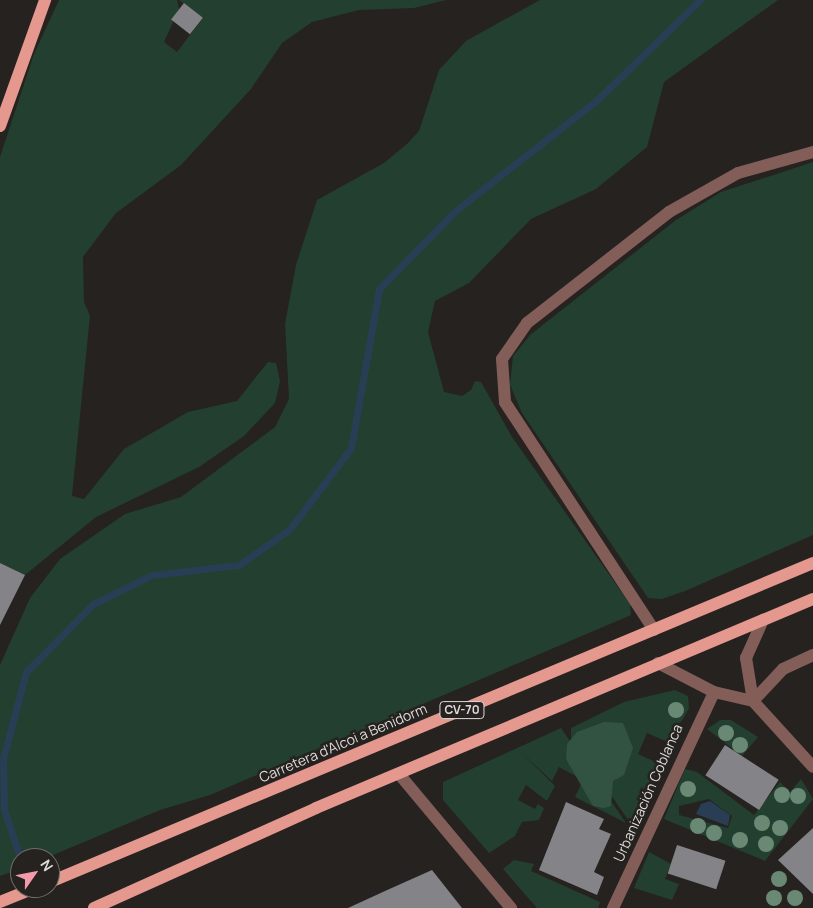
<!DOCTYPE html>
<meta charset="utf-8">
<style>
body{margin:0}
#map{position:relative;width:813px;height:908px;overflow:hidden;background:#252220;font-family:Manrope,sans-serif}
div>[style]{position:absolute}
.green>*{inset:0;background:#233f30}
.forest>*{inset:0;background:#335342}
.water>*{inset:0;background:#293e55}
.stream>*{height:7px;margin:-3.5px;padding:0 3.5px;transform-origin:3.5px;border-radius:3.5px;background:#293e55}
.building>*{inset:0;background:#848387;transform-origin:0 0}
.minor>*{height:12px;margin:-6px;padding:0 6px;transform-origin:6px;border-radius:6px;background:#835e59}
.major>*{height:12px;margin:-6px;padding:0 6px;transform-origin:6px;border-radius:6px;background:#e4988e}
.trees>*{width:16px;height:16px;margin:-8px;border-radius:50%;background:#698975}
span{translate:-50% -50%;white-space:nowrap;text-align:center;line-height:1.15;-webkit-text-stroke:5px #252220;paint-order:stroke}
.shield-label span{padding:1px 4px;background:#252220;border:1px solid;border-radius:4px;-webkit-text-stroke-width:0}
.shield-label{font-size:12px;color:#dedcda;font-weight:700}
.street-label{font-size:14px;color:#dedcda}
.north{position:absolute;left:10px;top:848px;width:50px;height:50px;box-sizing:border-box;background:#252220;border:1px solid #6f6c6a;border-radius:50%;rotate:57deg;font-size:14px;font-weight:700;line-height:20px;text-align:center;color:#dedcda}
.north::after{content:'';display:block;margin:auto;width:18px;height:22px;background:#f39aab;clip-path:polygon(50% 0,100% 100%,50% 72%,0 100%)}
</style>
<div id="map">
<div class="green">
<div style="clip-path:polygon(59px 0,177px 0,179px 9px,164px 42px,177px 52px,203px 18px,179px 0,446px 0,414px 8px,359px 10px,312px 22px,282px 43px,251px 89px,181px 165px,116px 213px,83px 257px,84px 302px,90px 316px,72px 496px,84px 499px,124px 449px,188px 412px,237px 401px,268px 362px,276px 363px,280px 381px,275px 403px,244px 436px,199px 467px,96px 517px,25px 575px,0 563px,0 157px,34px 54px)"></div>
<div style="clip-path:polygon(540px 0,778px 0,664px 82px,647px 147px,596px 189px,531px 219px,469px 283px,435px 301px,428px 332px,444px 392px,462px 396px,471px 390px,475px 381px,481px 382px,512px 437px,630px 604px,631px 615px,210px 795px,160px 810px,46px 858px,20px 858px,20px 869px,0 876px,0 665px,30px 598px,60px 559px,125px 514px,181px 497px,275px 427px,289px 399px,285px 324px,296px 265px,317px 200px,384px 163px,408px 143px,419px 131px,439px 70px,466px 41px)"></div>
<div style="clip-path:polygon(813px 162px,813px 535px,685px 591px,662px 599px,648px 598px,522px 413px,510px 385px,513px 356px,530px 335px,676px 220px,721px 192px)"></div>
<div style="clip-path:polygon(675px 690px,688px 696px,689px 708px,670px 743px,647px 733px,638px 754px,660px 764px,636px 819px,629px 821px,571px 738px,571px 728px,624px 702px)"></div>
<div style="clip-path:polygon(720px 720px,731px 720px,758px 737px,742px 756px,707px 729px)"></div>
<div style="clip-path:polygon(561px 728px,626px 823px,575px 797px,583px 780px,559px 767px,552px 781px,523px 754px,555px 786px,547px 801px,526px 785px,518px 800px,535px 809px,538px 804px,544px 808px,539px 820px,522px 822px,515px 836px,489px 853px,443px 800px,443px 782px)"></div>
<div style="clip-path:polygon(evenodd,685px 769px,697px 772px,754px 815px,780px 782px,790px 792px,801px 779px,813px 799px,765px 861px,664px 819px,685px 769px,709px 799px,732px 816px,728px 828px,679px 815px,679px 806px,709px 799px)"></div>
<div style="clip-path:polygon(649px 852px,671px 864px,665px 879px,679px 884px,672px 900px,634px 888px)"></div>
<div style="clip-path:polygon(514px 860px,534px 864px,531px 871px,600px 902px,598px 908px,537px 908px,503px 869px)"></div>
</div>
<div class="forest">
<div style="clip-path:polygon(604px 722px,623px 723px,633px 748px,624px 775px,613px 781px,611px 806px,604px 808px,593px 806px,566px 759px,567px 744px,577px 732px)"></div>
</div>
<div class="water">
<div style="clip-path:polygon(710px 801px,730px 815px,728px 826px,696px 814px,701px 804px)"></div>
</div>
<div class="stream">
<div style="left:19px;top:855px;width:48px;rotate:-108.1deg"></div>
<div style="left:4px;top:809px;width:50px;rotate:-91.1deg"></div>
<div style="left:3px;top:759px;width:90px;rotate:-75.2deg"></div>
<div style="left:26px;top:672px;width:95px;rotate:-45.4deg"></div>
<div style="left:93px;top:604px;width:66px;rotate:-26.2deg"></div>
<div style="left:152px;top:575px;width:88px;rotate:-6.6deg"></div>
<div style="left:239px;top:565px;width:62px;rotate:-35.2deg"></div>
<div style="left:290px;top:529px;width:101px;rotate:-53deg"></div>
<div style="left:351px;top:448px;width:161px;rotate:-80deg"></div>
<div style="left:379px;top:289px;width:109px;rotate:-45.7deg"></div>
<div style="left:455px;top:211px;width:179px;rotate:-38deg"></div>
<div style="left:596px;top:101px;width:145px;rotate:-44.2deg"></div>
</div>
<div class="building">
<div style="left:184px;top:3px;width:24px;height:21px;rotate:38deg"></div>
<div style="clip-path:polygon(0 563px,25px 575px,0 625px)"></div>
<div style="left:725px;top:745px;width:64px;height:36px;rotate:33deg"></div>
<div style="clip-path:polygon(566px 802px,604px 819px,599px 829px,611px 834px,594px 872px,604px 877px,597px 895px,539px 870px)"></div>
<div style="clip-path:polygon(813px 828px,813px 894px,778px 860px)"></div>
<div style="left:677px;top:845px;width:51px;height:30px;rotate:18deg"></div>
<div style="clip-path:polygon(432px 870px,462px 908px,348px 908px,385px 891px)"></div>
</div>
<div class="minor">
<div style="left:654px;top:630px;width:272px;rotate:-123.2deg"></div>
<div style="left:505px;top:402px;width:43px;rotate:-94deg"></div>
<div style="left:502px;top:359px;width:44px;rotate:-55.2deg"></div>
<div style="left:527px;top:323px;width:180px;rotate:-38deg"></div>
<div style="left:669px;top:212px;width:79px;rotate:-29.5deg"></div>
<div style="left:738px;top:173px;width:78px;rotate:-15.6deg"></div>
<div style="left:658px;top:663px;width:63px;rotate:27.4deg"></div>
<div style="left:714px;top:692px;width:40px;rotate:13deg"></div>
<div style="left:753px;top:701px;width:89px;rotate:47.7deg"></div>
<div style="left:753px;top:701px;width:44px;rotate:-99.2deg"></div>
<div style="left:746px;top:658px;width:42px;rotate:-65.9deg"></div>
<div style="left:753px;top:701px;width:44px;rotate:-46.8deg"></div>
<div style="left:783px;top:669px;width:33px;rotate:-25deg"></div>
<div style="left:399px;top:774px;width:175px;rotate:50.1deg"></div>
<div style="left:613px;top:908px;width:238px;rotate:-64.9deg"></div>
</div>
<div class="major">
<div style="left:0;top:126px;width:134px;rotate:-70.3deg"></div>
<div style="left:50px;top:882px;width:827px;rotate:-22.69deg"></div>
<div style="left:0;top:902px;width:38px;rotate:-22deg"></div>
<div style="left:94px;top:908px;width:243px;rotate:-24.2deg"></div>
<div style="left:316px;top:808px;width:539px;rotate:-22.81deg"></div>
</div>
<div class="trees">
<div style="left:676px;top:710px"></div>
<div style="left:726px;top:733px"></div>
<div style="left:740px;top:745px"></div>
<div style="left:688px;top:789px"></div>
<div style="left:782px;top:795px"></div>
<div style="left:798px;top:796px"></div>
<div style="left:762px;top:823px"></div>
<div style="left:698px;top:826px"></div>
<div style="left:780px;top:828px"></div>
<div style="left:714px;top:833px"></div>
<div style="left:740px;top:840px"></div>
<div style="left:766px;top:844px"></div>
<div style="left:779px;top:879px"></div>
<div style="left:774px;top:898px"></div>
<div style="left:795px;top:898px"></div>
</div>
<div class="shield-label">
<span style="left:462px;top:710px">CV-70</span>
</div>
<div class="street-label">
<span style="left:343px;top:743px;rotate:-23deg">Carretera d'Alcoi a Benidorm</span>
<span style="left:648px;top:793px;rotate:-66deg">Urbanización Coblanca</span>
</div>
<div class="north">N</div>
</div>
